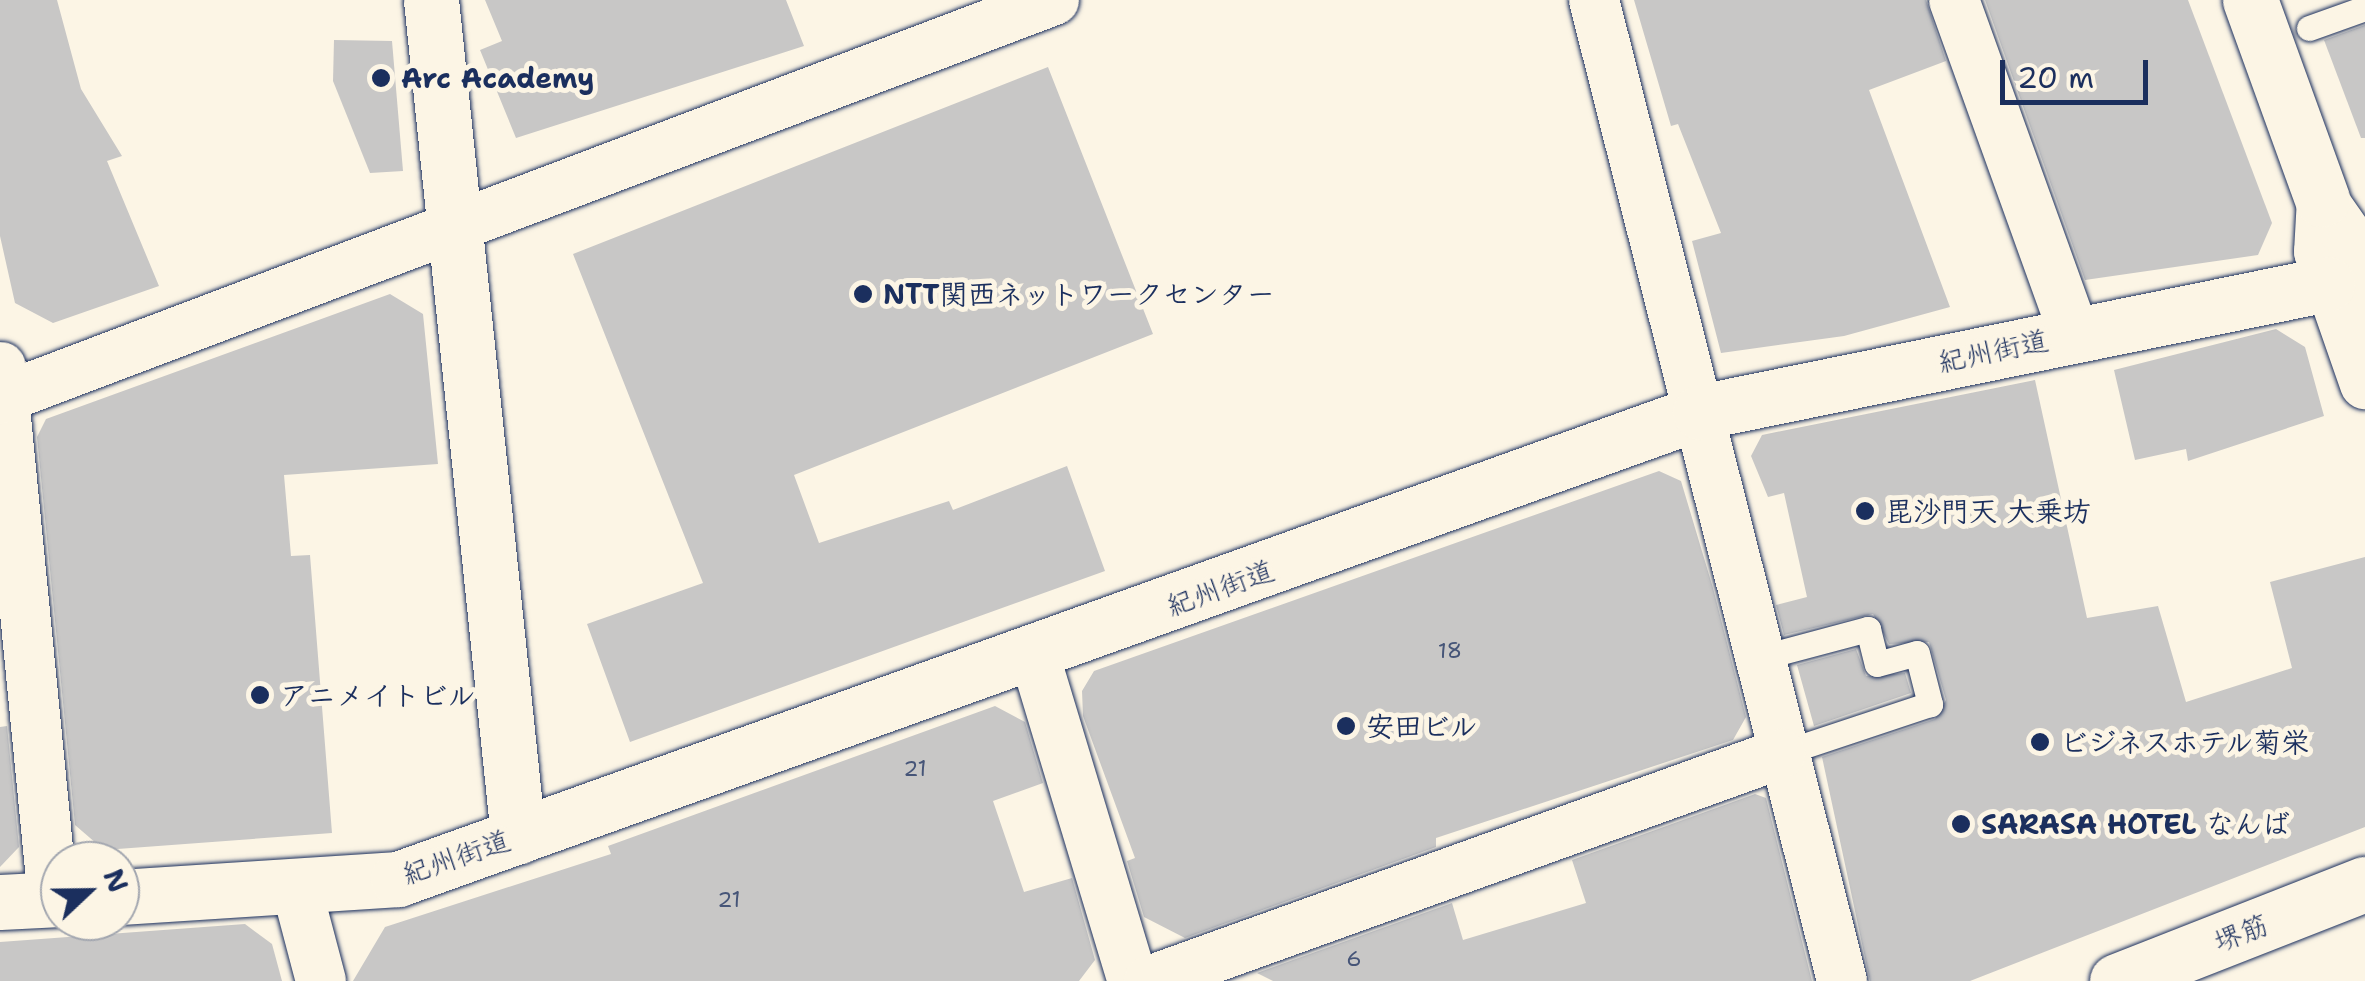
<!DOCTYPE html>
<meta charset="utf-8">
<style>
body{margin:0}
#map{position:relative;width:2365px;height:981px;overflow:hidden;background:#fcf5e5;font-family:"Shantell Sans","Klee One",sans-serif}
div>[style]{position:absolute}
.building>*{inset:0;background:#c8c7c6}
.roads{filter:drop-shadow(0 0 2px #1b2f5e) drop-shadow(0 0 2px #1b2f5e)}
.service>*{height:25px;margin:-12.5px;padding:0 12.5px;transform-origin:12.5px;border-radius:12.5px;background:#fcf5e5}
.minor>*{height:50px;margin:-25px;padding:0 25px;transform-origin:25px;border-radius:25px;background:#fcf5e5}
.tertiary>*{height:55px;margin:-27.5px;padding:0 27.5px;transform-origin:27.5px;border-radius:27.5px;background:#fcf5e5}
.secondary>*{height:55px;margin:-27.5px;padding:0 27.5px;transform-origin:27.5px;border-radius:27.5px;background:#fcf5e5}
.dots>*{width:28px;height:28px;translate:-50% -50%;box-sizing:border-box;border:5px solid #fcf5e5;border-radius:50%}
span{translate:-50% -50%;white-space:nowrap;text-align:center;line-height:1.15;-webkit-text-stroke:10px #fcf5e5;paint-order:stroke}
.number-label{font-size:22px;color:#465578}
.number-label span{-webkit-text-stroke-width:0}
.poi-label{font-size:28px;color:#1b2f5e;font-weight:700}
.left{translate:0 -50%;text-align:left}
.street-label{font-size:28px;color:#1b2f5e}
.north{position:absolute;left:40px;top:841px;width:100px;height:100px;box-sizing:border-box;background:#fcf5e5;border:2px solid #a2a6af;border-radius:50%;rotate:68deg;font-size:28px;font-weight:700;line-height:40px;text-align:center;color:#1b2f5e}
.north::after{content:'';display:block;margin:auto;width:35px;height:45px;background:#1b2f5e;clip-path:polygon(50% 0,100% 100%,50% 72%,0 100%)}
.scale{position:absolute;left:2000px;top:60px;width:148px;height:45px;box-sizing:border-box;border:5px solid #1b2f5e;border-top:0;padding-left:12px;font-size:30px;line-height:35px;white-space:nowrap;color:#1b2f5e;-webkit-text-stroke:8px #fcf5e5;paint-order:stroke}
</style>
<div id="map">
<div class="building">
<div style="clip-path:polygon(0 0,57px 0,81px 89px,122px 156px,107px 161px,159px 286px,53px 323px,15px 303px,0 236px)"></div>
<div style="clip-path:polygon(485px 0,786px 0,804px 46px,516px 138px,480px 50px,502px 41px)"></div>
<div style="clip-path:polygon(1634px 0,1926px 0,1946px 61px,1869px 90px,1950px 307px,1844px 336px,1721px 353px,1692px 241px,1721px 233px,1678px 124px,1671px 126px)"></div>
<div style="clip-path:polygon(1985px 0,2188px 0,2272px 223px,2258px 255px,2085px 280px)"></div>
<div style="clip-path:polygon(2365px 25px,2365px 138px,2361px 138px,2324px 40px)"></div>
<div style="clip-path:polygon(334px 40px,392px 41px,403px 171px,370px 173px,333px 81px)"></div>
<div style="clip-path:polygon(1048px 67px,1153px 334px,794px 475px,819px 543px,949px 501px,953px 510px,1067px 466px,1105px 571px,630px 742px,587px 624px,703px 583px,573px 254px)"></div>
<div style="clip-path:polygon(390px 294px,423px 314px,438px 464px,284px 475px,291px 556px,310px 555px,332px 833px,104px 850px,75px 825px,37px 437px,46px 419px)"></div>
<div style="clip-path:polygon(2276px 329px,2305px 347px,2324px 416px,2188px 461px,2186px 449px,2135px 460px,2114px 370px)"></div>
<div style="clip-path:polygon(2035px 380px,2087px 618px,2158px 606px,2186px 702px,2292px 668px,2270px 582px,2365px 557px,2365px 827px,1970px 981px,1870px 981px,1822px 757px,1935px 719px,1946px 700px,1929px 642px,1889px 644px,1873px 614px,1784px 635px,1776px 605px,1807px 597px,1784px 493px,1768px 497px,1751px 456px,1762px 435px)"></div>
<div style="clip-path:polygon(1659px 471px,1681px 481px,1713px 588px,1746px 717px,1733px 740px,1436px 838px,1436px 847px,1185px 938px,1144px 917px,1127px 861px,1135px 858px,1083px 716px,1082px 691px,1094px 671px)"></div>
<div style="clip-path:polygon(1856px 649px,1866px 676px,1905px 673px,1911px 693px,1814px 726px,1797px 665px)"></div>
<div style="clip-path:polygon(995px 706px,1025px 722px,1043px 783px,993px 801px,1024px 892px,1072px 878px,1095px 960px,1079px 981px,353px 981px,385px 927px,611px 854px,608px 846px)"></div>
<div style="clip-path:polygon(7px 726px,19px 847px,0 867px,0 727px)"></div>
<div style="clip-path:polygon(1755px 794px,1766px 798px,1812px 981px,1273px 981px,1257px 973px,1452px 903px,1463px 940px,1586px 903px,1572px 860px)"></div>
<div style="clip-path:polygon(245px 924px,272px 944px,282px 981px,0 981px,0 942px)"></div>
</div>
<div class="roads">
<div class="service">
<div style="left:2309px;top:28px;width:59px;rotate:-19.7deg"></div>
<div style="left:1759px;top:658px;width:113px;rotate:-14.9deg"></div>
<div style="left:1868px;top:629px;width:36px;rotate:76deg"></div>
<div style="left:1877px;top:664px;width:41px;rotate:-15.4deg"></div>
<div style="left:1917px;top:653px;width:53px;rotate:75.7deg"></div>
<div style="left:1930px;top:704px;width:158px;rotate:161.6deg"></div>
</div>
<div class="minor">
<div style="left:1594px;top:0;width:1012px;rotate:75.81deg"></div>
<div style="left:1954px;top:0;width:355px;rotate:70.2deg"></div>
<div style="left:2322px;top:199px;width:53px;rotate:93.2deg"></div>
<div style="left:2319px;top:252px;width:140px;rotate:70.8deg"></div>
<div style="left:2322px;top:199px;width:52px;rotate:55.1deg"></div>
<div style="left:2352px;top:242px;width:45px;rotate:73.2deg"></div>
<div style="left:1px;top:367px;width:535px;rotate:84.42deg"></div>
<div style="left:0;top:399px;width:1127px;rotate:-20.73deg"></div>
<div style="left:1034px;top:654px;width:342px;rotate:73.2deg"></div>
<div style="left:297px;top:890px;width:94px;rotate:75.2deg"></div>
<div style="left:1149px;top:981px;width:671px;rotate:-19.79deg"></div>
</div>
<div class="tertiary">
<div style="left:431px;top:0;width:841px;rotate:84.06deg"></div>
<div style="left:2250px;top:0;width:212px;rotate:70.1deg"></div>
<div style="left:120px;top:897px;width:279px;rotate:-3.7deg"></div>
<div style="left:398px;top:879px;width:1383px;rotate:-19.73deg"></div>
<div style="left:1700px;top:412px;width:640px;rotate:-11.54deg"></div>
<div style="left:0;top:902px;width:60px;rotate:-2.9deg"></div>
</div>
<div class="secondary">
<div style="left:2117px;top:981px;width:266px;rotate:-21.4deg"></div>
</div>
</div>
<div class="dots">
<div style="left:381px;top:78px;background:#1b2f5e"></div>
<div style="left:863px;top:294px;background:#1b2f5e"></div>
<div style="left:1865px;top:511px;background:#1b2f5e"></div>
<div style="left:260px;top:695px;background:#1b2f5e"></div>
<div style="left:1346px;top:726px;background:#1b2f5e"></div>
<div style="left:2040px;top:742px;background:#1b2f5e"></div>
<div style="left:1961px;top:824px;background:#1b2f5e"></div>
</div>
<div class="number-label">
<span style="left:1450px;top:651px">18</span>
<span style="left:915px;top:769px">21</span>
<span style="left:729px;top:900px">21</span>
<span style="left:1354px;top:959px">6</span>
</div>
<div class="poi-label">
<span class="left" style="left:401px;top:78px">Arc Academy</span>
<span class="left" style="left:883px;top:294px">NTT関西ネットワークセンター</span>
<span class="left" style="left:1885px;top:511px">毘沙門天 大乗坊</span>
<span class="left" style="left:280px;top:695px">アニメイトビル</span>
<span class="left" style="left:1366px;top:726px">安田ビル</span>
<span class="left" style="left:2060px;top:742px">ビジネスホテル菊栄</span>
<span class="left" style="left:1981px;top:824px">SARASA HOTEL なんば</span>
</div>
<div class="street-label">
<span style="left:1993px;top:351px;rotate:-12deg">紀州街道</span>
<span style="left:1220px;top:588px;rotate:-20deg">紀州街道</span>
<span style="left:456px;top:857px;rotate:-19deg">紀州街道</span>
<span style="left:2241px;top:933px;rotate:-21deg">堺筋</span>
</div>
<div class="north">N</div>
<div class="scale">20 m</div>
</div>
